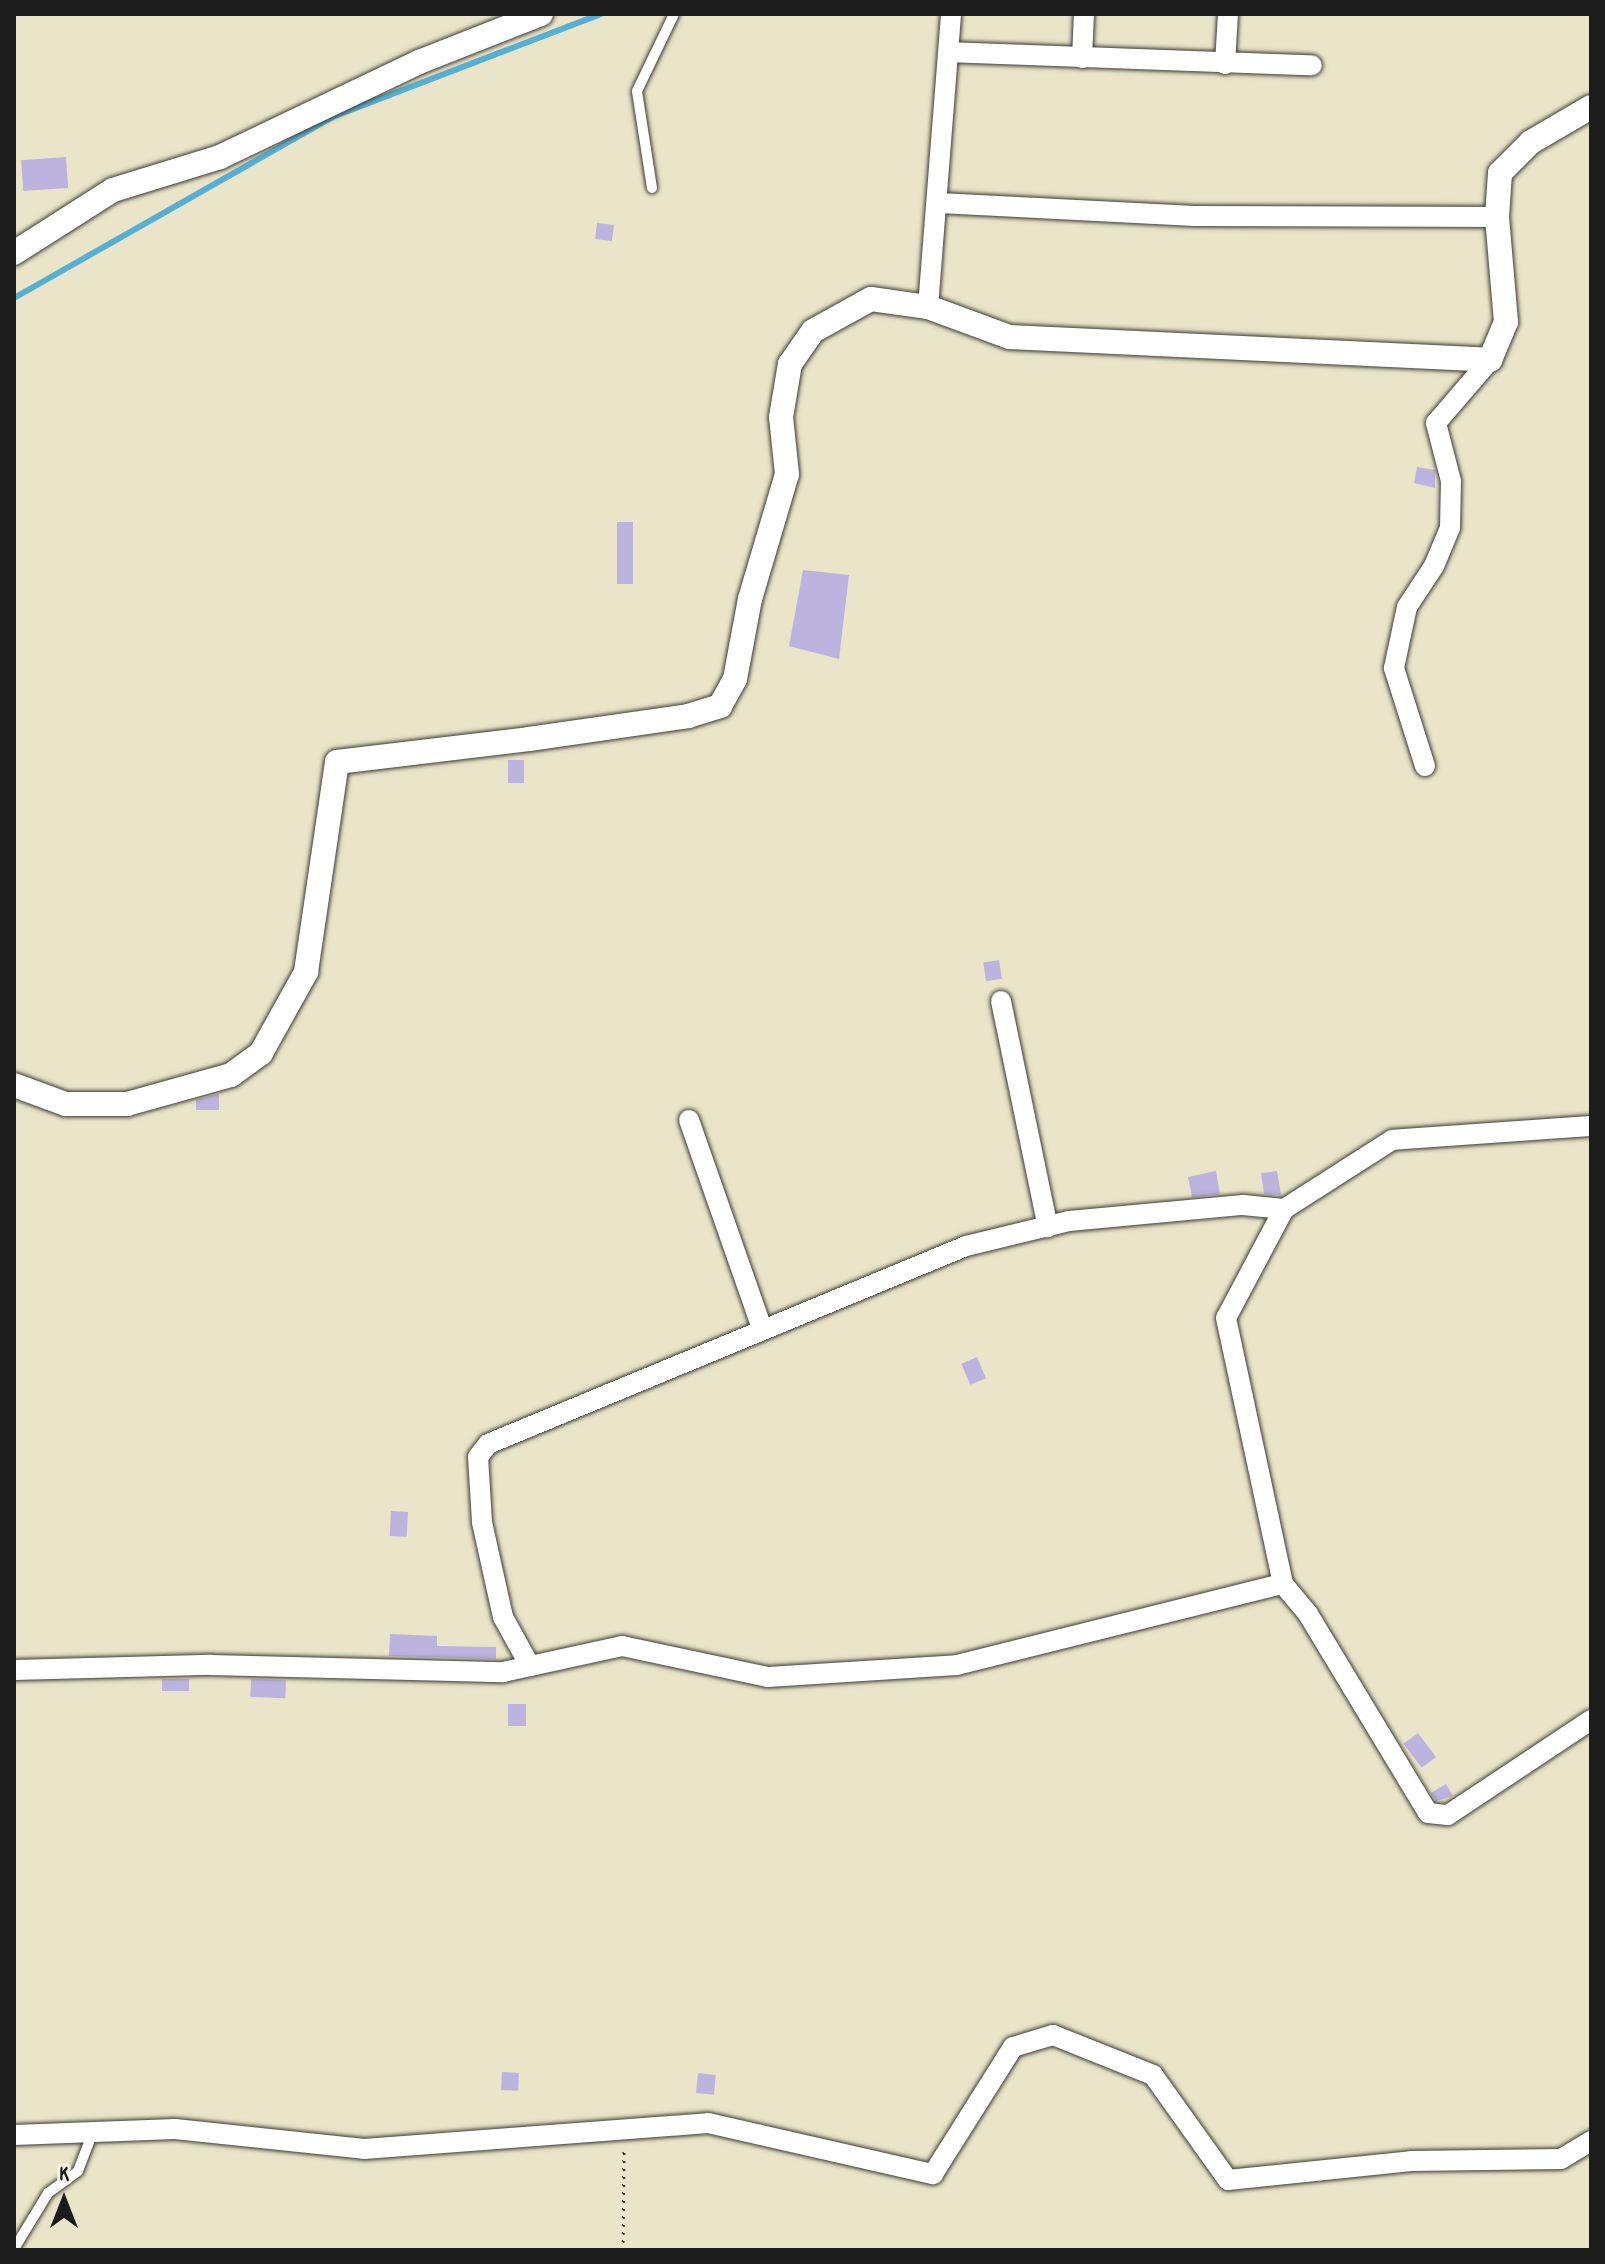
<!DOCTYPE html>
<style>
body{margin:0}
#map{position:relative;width:1605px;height:2264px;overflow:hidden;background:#eae5c8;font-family:Dekko,sans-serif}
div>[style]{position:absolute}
.stream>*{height:6px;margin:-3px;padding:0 3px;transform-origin:3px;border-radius:3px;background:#57b0d4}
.building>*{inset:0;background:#bcb4df;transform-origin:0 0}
.path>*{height:3px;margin-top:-1.5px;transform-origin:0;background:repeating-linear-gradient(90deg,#3b3a36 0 2px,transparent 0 8px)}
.roads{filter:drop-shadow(0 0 2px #3b3a36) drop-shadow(0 0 2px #3b3a36)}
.service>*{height:10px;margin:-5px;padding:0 5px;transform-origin:5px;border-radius:5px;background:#fff}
.minor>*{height:20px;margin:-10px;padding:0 10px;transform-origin:10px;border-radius:10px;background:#fff}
.tertiary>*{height:24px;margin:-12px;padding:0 12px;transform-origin:12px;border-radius:12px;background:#fff}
span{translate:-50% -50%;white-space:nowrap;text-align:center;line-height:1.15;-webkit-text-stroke:7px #f7f3e8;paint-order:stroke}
.frame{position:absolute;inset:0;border:16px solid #1c1c1c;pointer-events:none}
.north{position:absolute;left:24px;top:2160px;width:80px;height:80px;-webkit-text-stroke:6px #f7f3e8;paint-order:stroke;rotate:0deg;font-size:22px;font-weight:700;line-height:32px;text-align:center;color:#1c1c1c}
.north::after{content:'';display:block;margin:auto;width:28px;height:36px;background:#1c1c1c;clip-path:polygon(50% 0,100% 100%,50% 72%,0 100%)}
</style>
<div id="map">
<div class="stream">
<div style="left:14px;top:298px;width:369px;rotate:-29.6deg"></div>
<div style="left:335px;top:116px;width:285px;rotate:-21deg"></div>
</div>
<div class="building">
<div style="left:66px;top:157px;width:31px;height:45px;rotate:86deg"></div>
<div style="left:597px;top:223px;width:17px;height:16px;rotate:7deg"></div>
<div style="clip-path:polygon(1417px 467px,1435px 470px,1435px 488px,1414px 483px)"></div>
<div style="left:617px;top:522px;width:16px;height:62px"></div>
<div style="clip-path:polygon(803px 570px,849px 575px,839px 659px,789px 646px)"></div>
<div style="left:508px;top:760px;width:16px;height:23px"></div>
<div style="left:999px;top:960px;width:19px;height:16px;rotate:81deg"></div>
<div style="clip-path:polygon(219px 1094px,219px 1110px,196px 1110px,196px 1100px)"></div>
<div style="clip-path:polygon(1216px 1171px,1220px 1194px,1192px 1197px,1188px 1177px)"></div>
<div style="clip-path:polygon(1277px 1171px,1281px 1195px,1264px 1194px,1261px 1173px)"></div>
<div style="left:977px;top:1357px;width:23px;height:17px;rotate:67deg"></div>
<div style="left:391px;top:1511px;width:17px;height:25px;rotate:3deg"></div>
<div style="clip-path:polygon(390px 1634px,437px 1636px,437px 1646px,496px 1647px,496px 1659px,389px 1656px)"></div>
<div style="left:162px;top:1679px;width:27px;height:12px"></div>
<div style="left:251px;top:1679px;width:35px;height:18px;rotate:2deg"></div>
<div style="left:508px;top:1704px;width:18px;height:22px"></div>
<div style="left:1418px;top:1733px;width:30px;height:18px;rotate:53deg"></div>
<div style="clip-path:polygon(1446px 1784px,1453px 1796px,1436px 1801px,1431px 1793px)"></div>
<div style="left:502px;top:2072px;width:17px;height:18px;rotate:3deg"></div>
<div style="left:698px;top:2073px;width:18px;height:20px;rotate:6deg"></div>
</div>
<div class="path">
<div style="left:623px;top:2250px;width:100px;rotate:-89.4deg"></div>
</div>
<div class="roads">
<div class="service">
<div style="left:652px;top:188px;width:98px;rotate:-98.8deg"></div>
<div style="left:637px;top:91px;width:85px;rotate:-64.3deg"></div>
<div style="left:14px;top:2249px;width:66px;rotate:-58.7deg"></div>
<div style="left:48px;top:2193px;width:37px;rotate:-36deg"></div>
<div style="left:78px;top:2171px;width:42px;rotate:-69deg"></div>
</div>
<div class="minor">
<div style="left:949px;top:52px;width:363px;rotate:2.1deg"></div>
<div style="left:1082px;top:58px;width:44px;rotate:-87.4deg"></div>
<div style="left:1225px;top:64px;width:50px;rotate:-86.6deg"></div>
<div style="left:939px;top:203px;width:256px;rotate:2.9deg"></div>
<div style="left:1195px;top:216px;width:302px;rotate:0.2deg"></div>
<div style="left:928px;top:307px;width:294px;rotate:-85.5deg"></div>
<div style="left:1425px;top:766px;width:103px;rotate:-107.6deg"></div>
<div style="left:1394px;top:668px;width:62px;rotate:-78deg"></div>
<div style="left:1407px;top:607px;width:49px;rotate:-56.6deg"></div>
<div style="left:1434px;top:566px;width:41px;rotate:-67.2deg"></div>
<div style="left:1450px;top:528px;width:47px;rotate:-88.8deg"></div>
<div style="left:1451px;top:481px;width:60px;rotate:-104.5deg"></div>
<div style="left:1436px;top:423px;width:83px;rotate:-49.4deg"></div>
<div style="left:1001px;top:1001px;width:231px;rotate:78.3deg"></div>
<div style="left:689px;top:1120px;width:221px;rotate:70.7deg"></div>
<div style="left:1591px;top:1126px;width:199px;rotate:176deg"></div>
<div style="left:1392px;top:1140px;width:128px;rotate:147.4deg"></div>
<div style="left:1284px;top:1209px;width:123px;rotate:118deg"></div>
<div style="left:1226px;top:1318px;width:272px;rotate:77.9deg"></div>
<div style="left:1283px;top:1584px;width:39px;rotate:50deg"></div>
<div style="left:1308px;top:1614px;width:232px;rotate:58.9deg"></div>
<div style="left:1428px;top:1813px;width:20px;rotate:6deg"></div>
<div style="left:1448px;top:1815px;width:172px;rotate:-33.6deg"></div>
<div style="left:530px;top:1666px;width:56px;rotate:-118.9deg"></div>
<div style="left:503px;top:1617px;width:97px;rotate:-102.5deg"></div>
<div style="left:482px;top:1522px;width:65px;rotate:-93.5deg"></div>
<div style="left:478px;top:1457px;width:16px;rotate:-52deg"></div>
<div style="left:488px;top:1444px;width:517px;rotate:-22.5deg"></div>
<div style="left:966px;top:1246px;width:106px;rotate:-13.6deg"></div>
<div style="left:1069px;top:1221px;width:175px;rotate:-5.3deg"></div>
<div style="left:1243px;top:1205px;width:41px;rotate:5.6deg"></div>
<div style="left:14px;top:1670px;width:197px;rotate:-1.5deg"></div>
<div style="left:211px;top:1665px;width:292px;rotate:1.4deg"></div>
<div style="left:503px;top:1672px;width:122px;rotate:-12.3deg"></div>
<div style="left:622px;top:1646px;width:149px;rotate:12deg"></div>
<div style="left:768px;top:1677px;width:189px;rotate:-3.6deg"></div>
<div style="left:957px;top:1665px;width:336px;rotate:-14deg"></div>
<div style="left:14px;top:2135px;width:161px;rotate:-2.1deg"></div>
<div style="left:175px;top:2129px;width:190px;rotate:6deg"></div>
<div style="left:364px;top:2149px;width:345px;rotate:-4.3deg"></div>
<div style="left:708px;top:2123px;width:231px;rotate:12.8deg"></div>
<div style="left:933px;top:2174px;width:150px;rotate:-57.8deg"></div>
<div style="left:1013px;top:2047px;width:42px;rotate:-16.7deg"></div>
<div style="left:1053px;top:2035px;width:108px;rotate:21.8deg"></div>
<div style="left:1153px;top:2075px;width:129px;rotate:54.5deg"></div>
<div style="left:1228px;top:2180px;width:184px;rotate:-5.9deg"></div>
<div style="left:1411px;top:2161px;width:150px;rotate:-0.8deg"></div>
<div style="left:1561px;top:2159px;width:35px;rotate:-31deg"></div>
</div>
<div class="tertiary">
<div style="left:14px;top:253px;width:117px;rotate:-32.5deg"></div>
<div style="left:113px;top:190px;width:112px;rotate:-17.1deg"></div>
<div style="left:220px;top:157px;width:221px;rotate:-25.5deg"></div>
<div style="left:419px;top:62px;width:131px;rotate:-21.5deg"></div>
<div style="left:14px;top:1085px;width:55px;rotate:20.1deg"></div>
<div style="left:66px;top:1104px;width:61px"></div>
<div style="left:127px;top:1104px;width:108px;rotate:-15.6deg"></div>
<div style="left:231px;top:1075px;width:37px;rotate:-36deg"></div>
<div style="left:261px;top:1053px;width:93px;rotate:-60.9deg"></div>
<div style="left:306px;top:972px;width:212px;rotate:-81.6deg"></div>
<div style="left:337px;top:762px;width:193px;rotate:-6.8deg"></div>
<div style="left:529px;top:739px;width:161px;rotate:-8.2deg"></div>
<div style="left:688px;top:716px;width:34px;rotate:-17deg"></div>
<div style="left:720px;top:706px;width:31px;rotate:-61deg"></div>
<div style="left:735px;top:679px;width:81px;rotate:-79.4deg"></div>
<div style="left:750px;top:599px;width:130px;rotate:-73.5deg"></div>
<div style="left:787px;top:474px;width:57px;rotate:-96deg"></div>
<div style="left:781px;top:417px;width:54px;rotate:-80.4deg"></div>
<div style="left:790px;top:364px;width:40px;rotate:-55.1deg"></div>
<div style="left:813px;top:331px;width:66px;rotate:-28.9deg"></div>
<div style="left:871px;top:299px;width:58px;rotate:8deg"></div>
<div style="left:928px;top:307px;width:86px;rotate:20.3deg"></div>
<div style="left:1009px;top:337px;width:482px;rotate:2.7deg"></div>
<div style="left:1490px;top:360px;width:41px;rotate:-67.2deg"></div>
<div style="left:1506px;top:322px;width:105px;rotate:-94.9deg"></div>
<div style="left:1497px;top:217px;width:44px;rotate:-86.1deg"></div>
<div style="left:1500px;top:173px;width:44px;rotate:-45deg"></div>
<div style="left:1531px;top:142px;width:69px;rotate:-30.3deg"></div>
</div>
</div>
<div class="frame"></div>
<div class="north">K</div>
</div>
